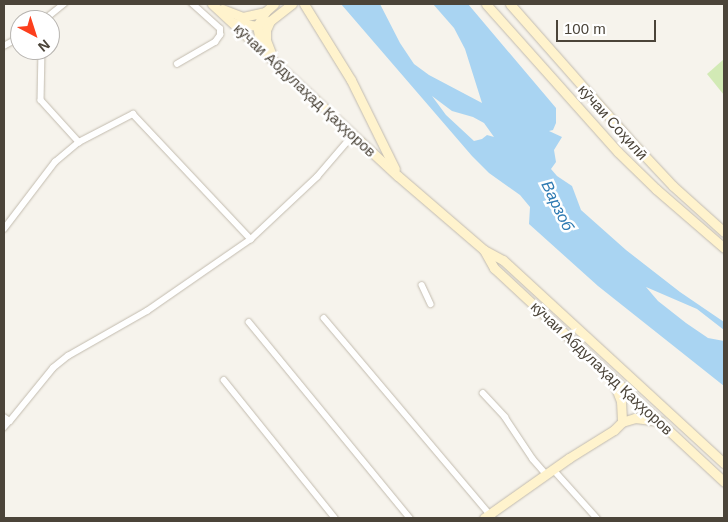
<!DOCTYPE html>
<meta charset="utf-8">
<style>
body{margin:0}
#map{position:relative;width:728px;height:522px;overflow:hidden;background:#f6f3ec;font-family:Helvetica,sans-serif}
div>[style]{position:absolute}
.green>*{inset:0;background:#d2eab5}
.water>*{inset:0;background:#a9d4f2}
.roads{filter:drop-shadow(0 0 1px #c2bbae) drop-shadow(0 0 1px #c2bbae)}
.street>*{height:5.5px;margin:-2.75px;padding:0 2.75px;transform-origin:2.75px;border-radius:2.75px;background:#fff}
.secondary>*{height:9px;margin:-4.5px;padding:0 4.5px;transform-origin:4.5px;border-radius:4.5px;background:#fff3cd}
span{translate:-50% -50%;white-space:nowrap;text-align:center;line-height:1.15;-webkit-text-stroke:5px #fff;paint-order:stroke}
.street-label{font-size:15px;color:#4b4439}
.water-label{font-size:16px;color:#2e7ab2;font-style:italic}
.frame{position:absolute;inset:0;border:5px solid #4b4439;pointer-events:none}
.north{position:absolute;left:10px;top:10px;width:50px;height:50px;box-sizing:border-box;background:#fff;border:1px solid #b7b4b0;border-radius:50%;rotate:140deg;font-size:14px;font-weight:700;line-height:20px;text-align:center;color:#4b4439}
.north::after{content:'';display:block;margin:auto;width:18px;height:22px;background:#fc3f1d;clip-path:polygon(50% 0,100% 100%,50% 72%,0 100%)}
.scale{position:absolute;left:556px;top:20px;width:100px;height:22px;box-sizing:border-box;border:2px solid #4b4439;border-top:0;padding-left:6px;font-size:15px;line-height:18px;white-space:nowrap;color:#4b4439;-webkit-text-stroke:4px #fff;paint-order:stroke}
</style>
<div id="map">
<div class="green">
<div style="clip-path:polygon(724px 59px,724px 95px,707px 74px)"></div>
</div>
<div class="water">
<div style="clip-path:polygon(evenodd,341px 4px,380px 4px,400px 43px,414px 64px,429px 75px,482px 103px,465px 49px,454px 28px,433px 4px,468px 4px,556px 108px,556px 123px,553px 130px,549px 131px,562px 137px,554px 150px,556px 162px,551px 169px,557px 176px,572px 186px,581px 210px,626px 250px,680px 292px,724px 322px,724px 330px,697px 309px,646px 287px,658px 301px,686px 323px,708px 338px,724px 341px,724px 386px,598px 286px,529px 224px,530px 207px,520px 195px,489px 173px,472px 156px,341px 4px,432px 96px,452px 111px,473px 117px,484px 123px,494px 137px,487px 135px,482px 139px,474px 141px,446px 115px,432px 96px)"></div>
</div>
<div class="roads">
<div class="street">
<div style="left:44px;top:20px;width:26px;rotate:-39deg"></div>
<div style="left:4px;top:46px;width:18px;rotate:-29deg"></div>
<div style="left:42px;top:50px;width:50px;rotate:91.1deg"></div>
<div style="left:41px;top:100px;width:57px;rotate:47.9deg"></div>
<div style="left:177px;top:64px;width:44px;rotate:-30.1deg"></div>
<div style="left:215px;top:42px;width:9px;rotate:-54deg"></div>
<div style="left:220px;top:35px;width:6px;rotate:-90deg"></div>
<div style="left:220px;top:29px;width:38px;rotate:-138deg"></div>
<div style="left:4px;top:229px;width:84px;rotate:-52.7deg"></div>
<div style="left:55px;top:162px;width:31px;rotate:-40deg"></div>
<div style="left:79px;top:142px;width:61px;rotate:-27.4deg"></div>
<div style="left:133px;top:114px;width:172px;rotate:46.7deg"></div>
<div style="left:422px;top:285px;width:21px;rotate:65deg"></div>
<div style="left:324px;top:318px;width:262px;rotate:49.8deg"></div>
<div style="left:249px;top:322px;width:254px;rotate:50.6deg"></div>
<div style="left:224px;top:380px;width:177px;rotate:51.2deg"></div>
<div style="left:483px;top:393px;width:33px;rotate:47deg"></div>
<div style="left:505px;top:417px;width:50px;rotate:56.3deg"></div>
<div style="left:533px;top:459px;width:20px;rotate:49deg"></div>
<div style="left:4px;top:417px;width:7px;rotate:34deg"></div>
<div style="left:10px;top:421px;width:9px;rotate:131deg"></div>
<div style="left:10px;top:421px;width:68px;rotate:-50.9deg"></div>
<div style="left:53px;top:368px;width:19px;rotate:-39deg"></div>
<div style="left:68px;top:356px;width:91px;rotate:-29.7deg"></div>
<div style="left:147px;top:311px;width:126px;rotate:-34.7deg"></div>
<div style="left:251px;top:239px;width:91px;rotate:-43.2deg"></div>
<div style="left:317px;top:177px;width:55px;rotate:-49.4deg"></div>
<div style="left:553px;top:469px;width:66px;rotate:48.1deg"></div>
</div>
<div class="secondary">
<div style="left:212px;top:4px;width:253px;rotate:42.8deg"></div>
<div style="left:398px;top:176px;width:113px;rotate:40.7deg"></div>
<div style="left:484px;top:250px;width:21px;rotate:28deg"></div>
<div style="left:503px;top:260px;width:300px;rotate:42.6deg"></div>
<div style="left:304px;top:4px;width:89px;rotate:58.3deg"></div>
<div style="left:351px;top:80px;width:99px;rotate:63.7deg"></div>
<div style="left:486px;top:4px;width:198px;rotate:48.3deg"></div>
<div style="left:618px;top:152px;width:53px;rotate:44.2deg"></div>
<div style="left:656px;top:189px;width:90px;rotate:40.9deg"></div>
<div style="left:510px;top:4px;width:180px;rotate:48.6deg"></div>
<div style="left:629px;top:139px;width:64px;rotate:46.9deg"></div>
<div style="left:673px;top:186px;width:69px;rotate:42deg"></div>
<div style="left:222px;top:9px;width:22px;rotate:21deg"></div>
<div style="left:243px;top:17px;width:23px;rotate:-13deg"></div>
<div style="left:270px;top:21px;width:10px;rotate:114deg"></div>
<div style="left:266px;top:30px;width:10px;rotate:90deg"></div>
<div style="left:266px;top:40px;width:14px;rotate:69deg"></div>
<div style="left:234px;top:23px;width:23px;rotate:7deg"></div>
<div style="left:257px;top:26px;width:14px;rotate:-21deg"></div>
<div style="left:270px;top:21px;width:28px;rotate:-38deg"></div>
<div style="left:261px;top:46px;width:20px;rotate:-101deg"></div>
<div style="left:257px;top:26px;width:16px;rotate:-60deg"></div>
<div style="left:265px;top:12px;width:12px;rotate:-42deg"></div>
<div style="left:484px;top:250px;width:21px;rotate:61deg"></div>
<div style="left:494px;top:268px;width:314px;rotate:42.9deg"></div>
<div style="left:614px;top:383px;width:19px;rotate:69deg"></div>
<div style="left:621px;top:401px;width:21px;rotate:87deg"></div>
<div style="left:484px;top:518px;width:104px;rotate:-35.2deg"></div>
<div style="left:569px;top:458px;width:53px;rotate:-31.9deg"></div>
<div style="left:614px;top:430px;width:11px;rotate:-45deg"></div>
<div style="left:622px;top:422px;width:14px;rotate:-17deg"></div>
<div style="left:635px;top:418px;width:25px;rotate:7deg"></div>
</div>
</div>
<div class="street-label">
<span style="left:305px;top:90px;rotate:43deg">кӯчаи Абдулаҳад Қаҳҳоров</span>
<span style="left:613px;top:122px;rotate:48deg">кӯчаи Соҳилӣ</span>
<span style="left:602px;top:368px;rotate:43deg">кӯчаи Абдулаҳад Қаҳҳоров</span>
</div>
<div class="water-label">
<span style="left:557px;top:206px;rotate:64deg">Варзоб</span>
</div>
<div class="frame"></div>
<div class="north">N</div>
<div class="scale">100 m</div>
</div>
